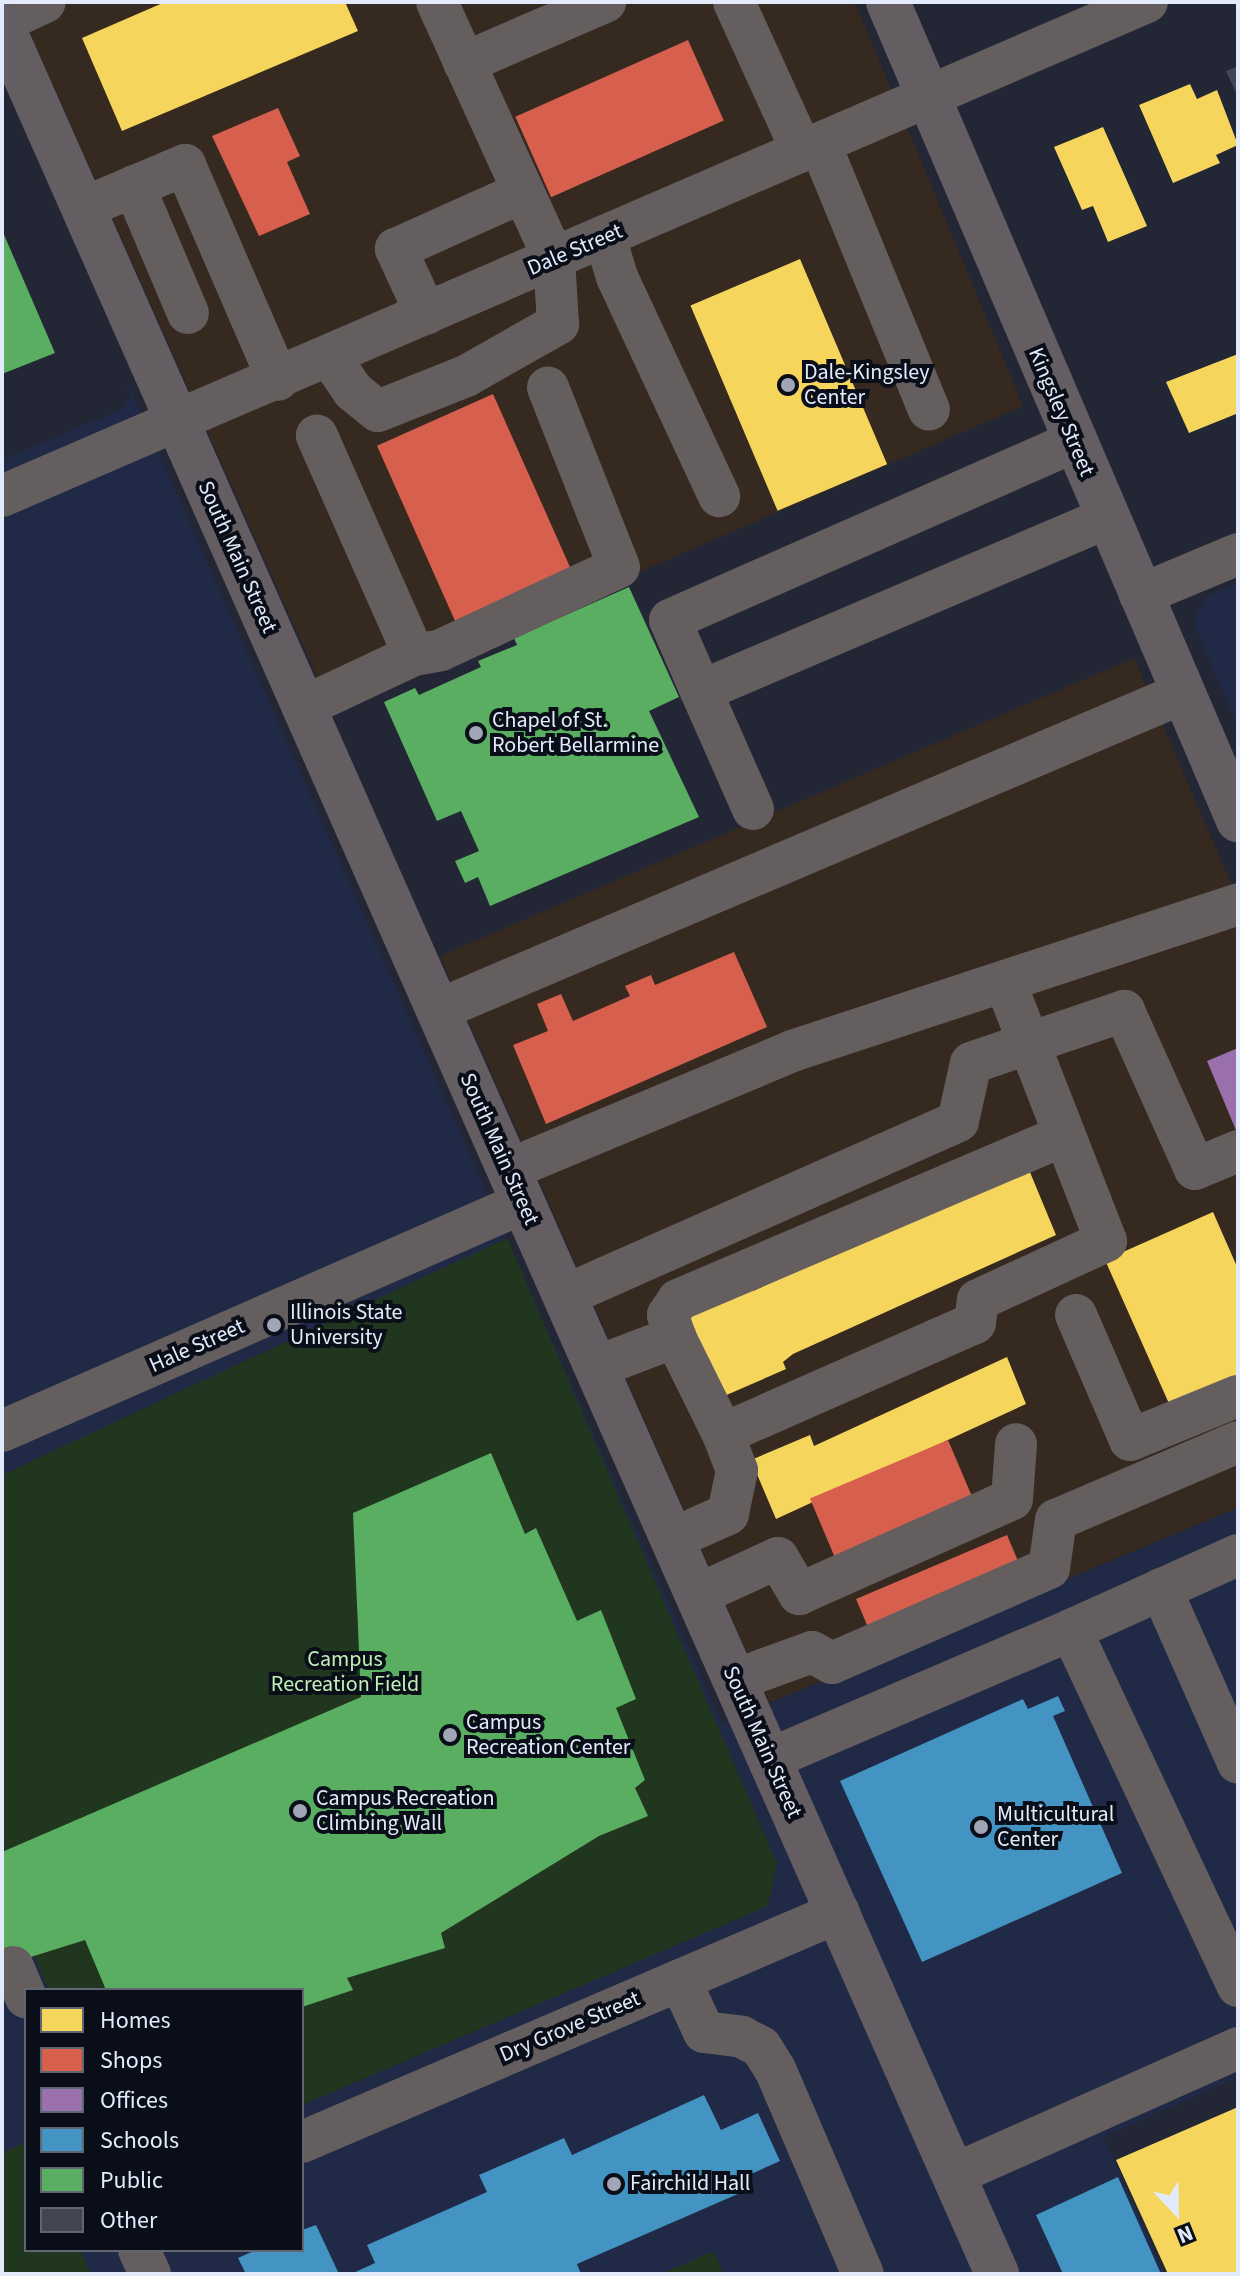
<!DOCTYPE html>
<style>
body{margin:0}
#map{position:relative;width:1240px;height:2276px;overflow:hidden;background:#232735;font-family:"Source Sans 3",sans-serif}
div>[style]{position:absolute}
.commercial>*{inset:0;background:#352920}
.built>*{inset:0;background:#202945}
.green>*{inset:0;background:#20361e}
.homes>*{inset:0;background:#f6d55c;transform-origin:0 0}
.shops>*{inset:0;background:#d6604d;transform-origin:0 0}
.offices>*{inset:0;background:#9970ab}
.schools>*{inset:0;background:#4393c3}
.public>*{inset:0;background:#5aae61}
.building>*{inset:0;background:#424653}
.minor>*{height:42px;margin:-21px;padding:0 21px;transform-origin:21px;border-radius:21px;background:#645e5f}
.major>*{height:44px;margin:-22px;padding:0 22px;transform-origin:22px;border-radius:22px;background:#645e63}
.dots>*{width:22px;height:22px;translate:-50% -50%;box-sizing:border-box;border:4px solid #0a0e18;border-radius:50%}
span{translate:-50% -50%;white-space:nowrap;text-align:center;line-height:1.15;-webkit-text-stroke:8px #0a0e18;paint-order:stroke}
.street-label{font-size:22px;color:#e3eafb}
.poi-label{font-size:22px;color:#e3eafb}
.left{translate:0 -50%;text-align:left}
.park-label{font-size:22px;color:#c1f0b6}
.frame{position:absolute;inset:0;border:4px solid #e3eafb;pointer-events:none}
.legend{position:absolute;left:24px;top:1988px;width:280px;height:264px;box-sizing:border-box;background:#0a0e18;border:2px solid #616673;margin:0;padding:10px 14px;list-style:none;font-size:24px;color:#e3eafb}
.legend li{display:flex;align-items:center;gap:16px;height:40px}
.legend b{width:40px;border:2px solid #616673}
.north{position:absolute;left:1136px;top:2172px;width:80px;height:80px;-webkit-text-stroke:6px #0a0e18;paint-order:stroke;rotate:158deg;font-size:22px;font-weight:700;line-height:32px;text-align:center;color:#e3eafb}
.north::after{content:'';display:block;margin:auto;width:28px;height:36px;background:#e3eafb;clip-path:polygon(50% 0,100% 100%,50% 72%,0 100%)}
</style>
<div id="map">
<div class="commercial">
<div style="clip-path:polygon(16px 2px,855px 2px,1023px 406px,330px 706px)"></div>
<div style="clip-path:polygon(1134px 658px,1238px 899px,1238px 1508px,769px 1703px,440px 956px)"></div>
</div>
<div class="built">
<div style="clip-path:polygon(evenodd,127px 382px,722px 1723px,1238px 1508px,1238px 2077px,1104px 2137px,1165px 2274px,2px 2274px,2px 460px,120px 410px,130px 398px,127px 382px,26px 1990px,302px 1990px,302px 2250px,26px 2250px,26px 1990px)"></div>
<div style="clip-path:polygon(1238px 582px,1238px 727px,1195px 626px,1197px 612px,1211px 594px)"></div>
</div>
<div class="green">
<div style="clip-path:polygon(507px 1238px,777px 1863px,768px 1906px,302px 2105px,302px 1990px,49px 1990px,2px 1884px,2px 1475px)"></div>
<div style="clip-path:polygon(26px 2142px,26px 2250px,80px 2250px,91px 2274px,2px 2274px,2px 2153px)"></div>
<div style="clip-path:polygon(714px 2251px,723px 2274px,661px 2274px)"></div>
</div>
<div class="homes">
<div style="clip-path:polygon(165px 2px,345px 2px,358px 31px,122px 131px,82px 38px)"></div>
<div style="clip-path:polygon(1190px 84px,1197px 99px,1217px 90px,1238px 145px,1216px 155px,1220px 163px,1173px 183px,1139px 105px)"></div>
<div style="clip-path:polygon(1103px 127px,1147px 226px,1108px 242px,1093px 206px,1082px 210px,1054px 147px)"></div>
<div style="left:800px;top:259px;width:223px;height:119px;rotate:67deg"></div>
<div style="clip-path:polygon(1238px 354px,1238px 419px,1236px 414px,1189px 433px,1166px 382px)"></div>
<div style="clip-path:polygon(1027px 1165px,1056px 1235px,793px 1354px,783px 1362px,786px 1369px,722px 1397px,683px 1309px,748px 1281px,753px 1291px)"></div>
<div style="clip-path:polygon(1213px 1212px,1238px 1269px,1238px 1379px,1171px 1408px,1105px 1260px)"></div>
<div style="clip-path:polygon(1007px 1357px,1026px 1404px,776px 1519px,751px 1460px,810px 1435px,814px 1446px)"></div>
<div style="clip-path:polygon(1238px 2107px,1238px 2274px,1168px 2274px,1116px 2160px)"></div>
</div>
<div class="shops">
<div style="left:688px;top:40px;width:88px;height:189px;rotate:66deg"></div>
<div style="clip-path:polygon(278px 108px,300px 156px,287px 162px,310px 214px,259px 236px,212px 136px)"></div>
<div style="left:493px;top:394px;width:198px;height:127px;rotate:66deg"></div>
<div style="clip-path:polygon(734px 952px,767px 1027px,546px 1124px,513px 1045px,548px 1031px,537px 1004px,561px 994px,573px 1021px,630px 996px,625px 986px,651px 975px,655px 985px)"></div>
<div style="left:948px;top:1440px;width:71px;height:150px;rotate:67deg"></div>
<div style="left:1007px;top:1535px;width:40px;height:164px;rotate:67deg"></div>
</div>
<div class="offices">
<div style="clip-path:polygon(1238px 1048px,1238px 1135px,1207px 1061px)"></div>
</div>
<div class="schools">
<div style="clip-path:polygon(1058px 1696px,1065px 1711px,1053px 1716px,1122px 1873px,922px 1962px,840px 1781px,1023px 1699px,1028px 1709px)"></div>
<div style="clip-path:polygon(704px 2095px,721px 2130px,758px 2113px,780px 2161px,742px 2178px,747px 2190px,577px 2264px,581px 2274px,351px 2274px,375px 2263px,367px 2245px,487px 2192px,479px 2175px,564px 2138px,572px 2155px)"></div>
<div style="clip-path:polygon(1118px 2177px,1161px 2274px,1063px 2274px,1036px 2215px)"></div>
<div style="clip-path:polygon(316px 2225px,339px 2274px,246px 2274px,238px 2258px,256px 2250px,302px 2250px,302px 2230px)"></div>
</div>
<div class="public">
<div style="clip-path:polygon(2px 230px,55px 353px,2px 374px)"></div>
<div style="clip-path:polygon(629px 587px,679px 697px,649px 711px,699px 817px,490px 906px,478px 877px,465px 883px,455px 861px,479px 851px,461px 811px,437px 821px,384px 702px,415px 688px,419px 695px,481px 667px,478px 661px,517px 645px,514px 638px)"></div>
<div style="clip-path:polygon(491px 1453px,525px 1534px,536px 1528px,577px 1621px,601px 1610px,636px 1699px,616px 1708px,645px 1780px,635px 1788px,648px 1816px,599px 1836px,441px 1933px,445px 1948px,347px 1978px,353px 1990px,302px 2007px,302px 1990px,106px 1990px,85px 1940px,2px 1966px,2px 1852px,361px 1697px,353px 1513px)"></div>
</div>
<div class="building">
<div style="clip-path:polygon(1238px 66px,1238px 97px,1226px 71px)"></div>
</div>
<div class="minor">
<div style="left:734px;top:2px;width:164px;rotate:65.5deg"></div>
<div style="left:2px;top:22px;width:47px;rotate:-24.9deg"></div>
<div style="left:464px;top:63px;width:154px;rotate:-23.4deg"></div>
<div style="left:820px;top:144px;width:287px;rotate:67.7deg"></div>
<div style="left:134px;top:186px;width:138px;rotate:67deg"></div>
<div style="left:83px;top:208px;width:111px;rotate:-22.9deg"></div>
<div style="left:185px;top:165px;width:234px;rotate:66.6deg"></div>
<div style="left:605px;top:237px;width:42px;rotate:73.3deg"></div>
<div style="left:617px;top:277px;width:242px;rotate:65deg"></div>
<div style="left:426px;top:314px;width:72px;rotate:-114.8deg"></div>
<div style="left:396px;top:249px;width:139px;rotate:-24.2deg"></div>
<div style="left:330px;top:357px;width:41px;rotate:55.9deg"></div>
<div style="left:353px;top:391px;width:32px;rotate:39deg"></div>
<div style="left:378px;top:411px;width:95px;rotate:-21.7deg"></div>
<div style="left:466px;top:376px;width:106px;rotate:-29.5deg"></div>
<div style="left:558px;top:324px;width:65px;rotate:-93.5deg"></div>
<div style="left:554px;top:259px;width:282px;rotate:-114.5deg"></div>
<div style="left:2px;top:496px;width:1247px;rotate:-23.34deg"></div>
<div style="left:1140px;top:595px;width:106px;rotate:-22.7deg"></div>
<div style="left:414px;top:655px;width:27px;rotate:-10deg"></div>
<div style="left:441px;top:650px;width:196px;rotate:-25deg"></div>
<div style="left:619px;top:567px;width:193px;rotate:-111.6deg"></div>
<div style="left:701px;top:691px;width:77px;rotate:-113.6deg"></div>
<div style="left:670px;top:620px;width:441px;rotate:-23.8deg"></div>
<div style="left:303px;top:707px;width:123px;rotate:-25.1deg"></div>
<div style="left:414px;top:655px;width:240px;rotate:-113.9deg"></div>
<div style="left:753px;top:809px;width:129px;rotate:-113.8deg"></div>
<div style="left:701px;top:691px;width:441px;rotate:-23.1deg"></div>
<div style="left:438px;top:1010px;width:810px;rotate:-23.05deg"></div>
<div style="left:508px;top:1170px;width:308px;rotate:-22.7deg"></div>
<div style="left:792px;top:1051px;width:470px;rotate:-18.2deg"></div>
<div style="left:564px;top:1296px;width:431px;rotate:-23.9deg"></div>
<div style="left:958px;top:1121px;width:59px;rotate:-77.4deg"></div>
<div style="left:971px;top:1063px;width:162px;rotate:-18.8deg"></div>
<div style="left:1124px;top:1011px;width:173px;rotate:65.8deg"></div>
<div style="left:1195px;top:1169px;width:47px;rotate:-22.7deg"></div>
<div style="left:1076px;top:1315px;width:136px;rotate:66.6deg"></div>
<div style="left:1130px;top:1440px;width:117px;rotate:-22.2deg"></div>
<div style="left:675px;top:1337px;width:23px;rotate:-108deg"></div>
<div style="left:668px;top:1315px;width:18px;rotate:-56deg"></div>
<div style="left:678px;top:1300px;width:420px;rotate:-23.1deg"></div>
<div style="left:596px;top:1367px;width:85px;rotate:-20.8deg"></div>
<div style="left:675px;top:1337px;width:108px;rotate:63.7deg"></div>
<div style="left:723px;top:1434px;width:39px;rotate:69deg"></div>
<div style="left:737px;top:1470px;width:45px;rotate:101.6deg"></div>
<div style="left:728px;top:1514px;width:61px;rotate:155.9deg"></div>
<div style="left:2px;top:1431px;width:569px;rotate:-23.64deg"></div>
<div style="left:723px;top:1434px;width:275px;rotate:-23.8deg"></div>
<div style="left:975px;top:1323px;width:23px;rotate:-83deg"></div>
<div style="left:978px;top:1300px;width:141px;rotate:-24.7deg"></div>
<div style="left:1106px;top:1241px;width:278px;rotate:-111.3deg"></div>
<div style="left:1161px;top:1589px;width:190px;rotate:66.1deg"></div>
<div style="left:697px;top:1595px;width:89px;rotate:-24.6deg"></div>
<div style="left:778px;top:1558px;width:42px;rotate:59.7deg"></div>
<div style="left:799px;top:1594px;width:233px;rotate:-24deg"></div>
<div style="left:1012px;top:1499px;width:55px;rotate:-85.8deg"></div>
<div style="left:1071px;top:1630px;width:183px;rotate:-24.2deg"></div>
<div style="left:735px;top:1680px;width:82px;rotate:-20deg"></div>
<div style="left:812px;top:1652px;width:23px;rotate:29deg"></div>
<div style="left:832px;top:1663px;width:237px;rotate:-23.6deg"></div>
<div style="left:1049px;top:1568px;width:49px;rotate:-81.7deg"></div>
<div style="left:1056px;top:1520px;width:198px;rotate:-23.2deg"></div>
<div style="left:770px;top:1759px;width:327px;rotate:-23.2deg"></div>
<div style="left:1071px;top:1630px;width:393px;rotate:64.9deg"></div>
<div style="left:13px;top:1967px;width:33px;rotate:67deg"></div>
<div style="left:680px;top:1980px;width:57px;rotate:65.2deg"></div>
<div style="left:704px;top:2032px;width:38px;rotate:7deg"></div>
<div style="left:742px;top:2037px;width:21px;rotate:28deg"></div>
<div style="left:761px;top:2047px;width:26px;rotate:58deg"></div>
<div style="left:775px;top:2069px;width:223px;rotate:66.8deg"></div>
<div style="left:302px;top:2142px;width:584px;rotate:-23.19deg"></div>
<div style="left:953px;top:2175px;width:312px;rotate:-24deg"></div>
<div style="left:139px;top:2250px;width:26px;rotate:65deg"></div>
</div>
<div class="major">
<div style="left:888px;top:2px;width:890px;rotate:66.84deg"></div>
<div style="left:2px;top:25px;width:2459px;rotate:66.13deg"></div>
</div>
<div class="dots">
<div style="left:788px;top:385px;background:#a0a6b6"></div>
<div style="left:476px;top:733px;background:#a0a6b6"></div>
<div style="left:274px;top:1325px;background:#a0a6b6"></div>
<div style="left:450px;top:1735px;background:#a0a6b6"></div>
<div style="left:300px;top:1811px;background:#a0a6b6"></div>
<div style="left:981px;top:1827px;background:#a0a6b6"></div>
<div style="left:614px;top:2184px;background:#a0a6b6"></div>
</div>
<div class="street-label">
<span style="left:575px;top:250px;rotate:-23deg">Dale Street</span>
<span style="left:1061px;top:412px;rotate:67deg">Kingsley Street</span>
<span style="left:237px;top:557px;rotate:66deg">South Main Street</span>
<span style="left:499px;top:1149px;rotate:66deg">South Main Street</span>
<span style="left:197px;top:1346px;rotate:-24deg">Hale Street</span>
<span style="left:762px;top:1742px;rotate:66deg">South Main Street</span>
<span style="left:570px;top:2027px;rotate:-23deg">Dry Grove Street</span>
</div>
<div class="poi-label">
<span class="left" style="left:804px;top:385px">Dale-Kingsley<br>Center</span>
<span class="left" style="left:492px;top:733px">Chapel of St.<br>Robert Bellarmine</span>
<span class="left" style="left:290px;top:1325px">Illinois State<br>University</span>
<span class="left" style="left:466px;top:1735px">Campus<br>Recreation Center</span>
<span class="left" style="left:316px;top:1811px">Campus Recreation<br>Climbing Wall</span>
<span class="left" style="left:997px;top:1827px">Multicultural<br>Center</span>
<span class="left" style="left:630px;top:2184px">Fairchild Hall</span>
</div>
<div class="park-label">
<span style="left:345px;top:1672px">Campus<br>Recreation Field</span>
</div>
<div class="frame"></div>
<ul class="legend">
<li><b style="height:22px;background:#f6d55c"></b>Homes</li>
<li><b style="height:22px;background:#d6604d"></b>Shops</li>
<li><b style="height:22px;background:#9970ab"></b>Offices</li>
<li><b style="height:22px;background:#4393c3"></b>Schools</li>
<li><b style="height:22px;background:#5aae61"></b>Public</li>
<li><b style="height:22px;background:#424653"></b>Other</li>
</ul>
<div class="north">N</div>
</div>
